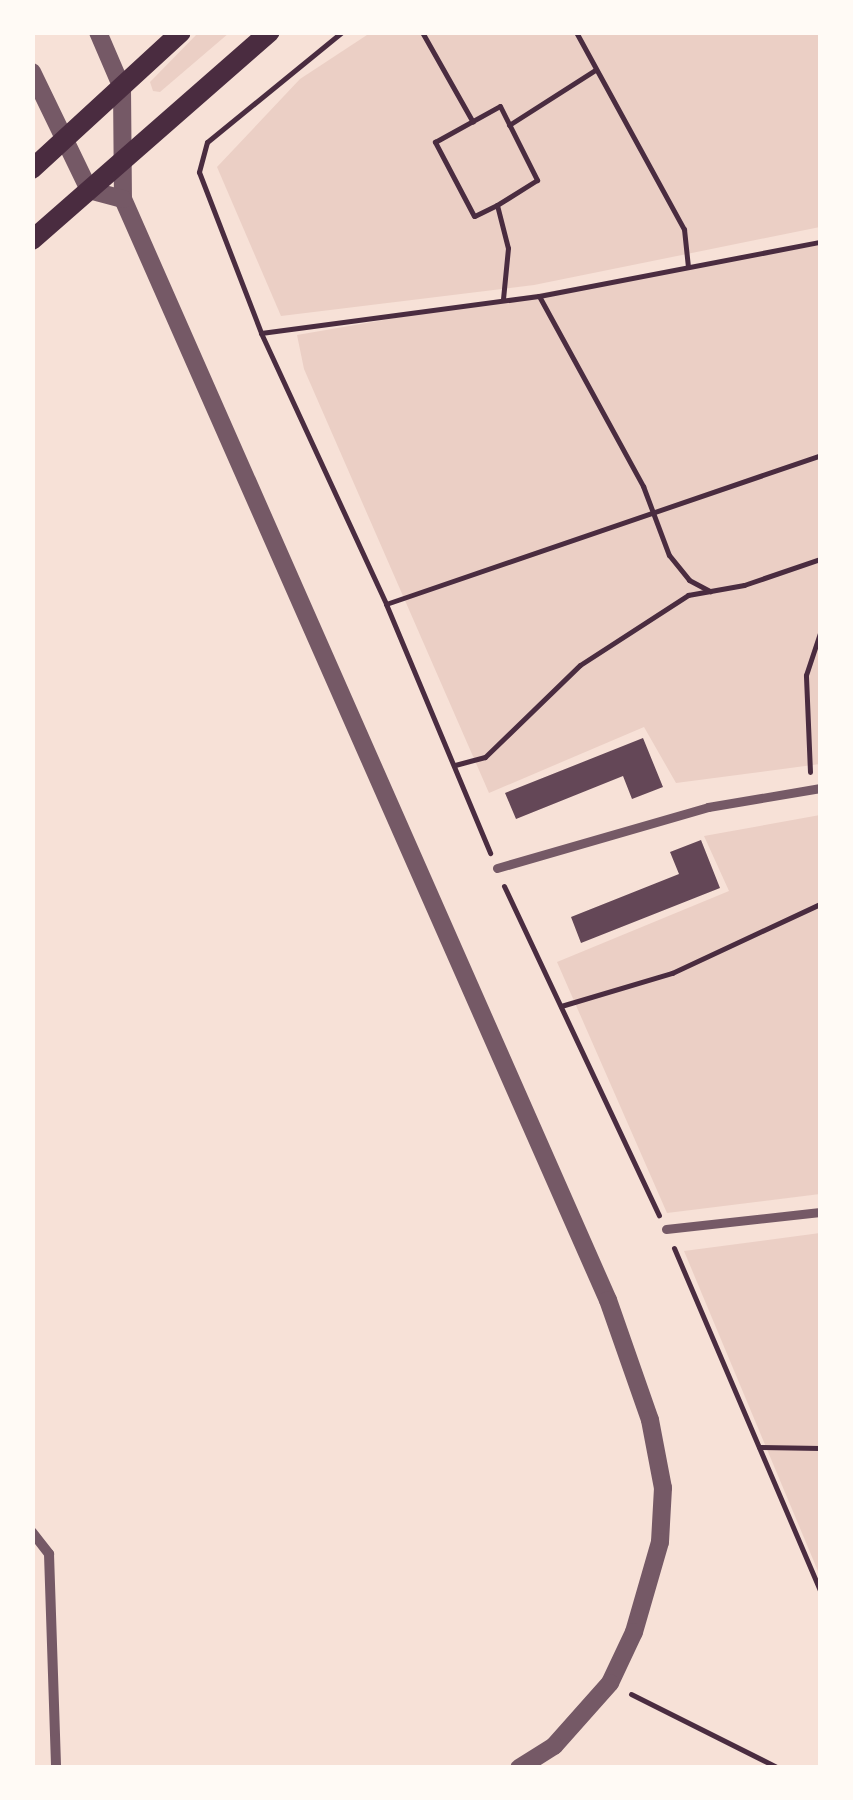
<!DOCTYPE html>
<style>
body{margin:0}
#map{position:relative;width:853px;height:1800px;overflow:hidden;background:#f7e1d7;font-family:"Exo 2",sans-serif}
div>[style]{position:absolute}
.green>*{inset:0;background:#ebcfc5}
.building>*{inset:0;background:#644757}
.path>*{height:5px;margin:-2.5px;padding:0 2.5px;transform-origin:2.5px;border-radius:2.5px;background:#4a2c40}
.pedestrian>*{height:9px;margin:-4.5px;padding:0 4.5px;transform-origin:4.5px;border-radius:4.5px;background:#755966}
.minor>*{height:10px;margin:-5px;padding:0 5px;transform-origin:5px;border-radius:5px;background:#755966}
.tertiary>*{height:18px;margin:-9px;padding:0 9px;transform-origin:9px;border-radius:9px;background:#755966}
.secondary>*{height:20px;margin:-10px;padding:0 10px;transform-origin:10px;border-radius:10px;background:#4a2c40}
span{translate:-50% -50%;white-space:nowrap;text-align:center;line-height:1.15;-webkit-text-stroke:8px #fffaf5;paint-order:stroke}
.frame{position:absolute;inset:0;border:35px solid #fffaf5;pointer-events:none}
</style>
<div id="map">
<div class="green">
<div style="clip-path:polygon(199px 32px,229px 33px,160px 92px,153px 91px,150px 82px)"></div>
<div style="clip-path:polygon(370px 33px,820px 33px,820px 227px,534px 285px,281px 316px,217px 167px,300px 79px)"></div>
<div style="clip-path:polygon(820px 245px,820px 764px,676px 783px,644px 727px,489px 793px,304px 369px,297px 335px)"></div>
<div style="clip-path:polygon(820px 815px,820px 1194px,667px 1213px,557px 962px,729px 891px,704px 836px)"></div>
<div style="clip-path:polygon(820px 1233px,820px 1576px,684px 1251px)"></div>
</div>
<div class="building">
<div style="clip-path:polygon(643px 738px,663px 787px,632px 799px,623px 776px,516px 819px,505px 793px)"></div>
<div style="clip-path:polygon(701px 840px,720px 888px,581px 943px,571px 917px,679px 874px,670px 852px)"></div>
</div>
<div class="path">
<div style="left:342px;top:32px;width:174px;rotate:140.8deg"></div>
<div style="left:207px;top:142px;width:31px;rotate:105deg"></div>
<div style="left:199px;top:172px;width:173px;rotate:68.9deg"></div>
<div style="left:261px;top:333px;width:298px;rotate:65.2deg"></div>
<div style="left:386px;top:604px;width:270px;rotate:67.3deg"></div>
<div style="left:422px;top:32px;width:103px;rotate:60.5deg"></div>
<div style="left:576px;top:32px;width:225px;rotate:61.3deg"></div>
<div style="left:684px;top:229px;width:37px;rotate:84deg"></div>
<div style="left:509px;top:125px;width:102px;rotate:-32.6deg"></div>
<div style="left:497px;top:205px;width:25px;rotate:154deg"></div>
<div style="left:474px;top:216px;width:84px;rotate:-117.8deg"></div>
<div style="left:435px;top:142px;width:74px;rotate:-29deg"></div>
<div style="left:500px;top:106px;width:83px;rotate:63.4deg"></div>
<div style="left:537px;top:180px;width:47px;rotate:148deg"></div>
<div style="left:497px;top:205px;width:44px;rotate:75.7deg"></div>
<div style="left:508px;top:248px;width:51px;rotate:95.6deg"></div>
<div style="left:539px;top:296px;width:217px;rotate:61.3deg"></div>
<div style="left:643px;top:486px;width:74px;rotate:69.4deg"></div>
<div style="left:669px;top:555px;width:32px;rotate:51deg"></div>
<div style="left:689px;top:580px;width:24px;rotate:28deg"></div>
<div style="left:261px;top:333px;width:280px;rotate:-7.6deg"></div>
<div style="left:539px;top:296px;width:286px;rotate:-10.9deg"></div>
<div style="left:386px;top:604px;width:459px;rotate:-18.9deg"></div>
<div style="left:455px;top:765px;width:31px;rotate:-15deg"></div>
<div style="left:485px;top:757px;width:132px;rotate:-44.1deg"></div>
<div style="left:580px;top:665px;width:129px;rotate:-32.9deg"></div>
<div style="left:688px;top:595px;width:57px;rotate:-10.1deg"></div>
<div style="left:744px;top:585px;width:80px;rotate:-18.9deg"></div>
<div style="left:810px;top:772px;width:97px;rotate:-92.4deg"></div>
<div style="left:806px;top:675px;width:44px;rotate:-71.6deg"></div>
<div style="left:504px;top:886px;width:364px;rotate:64.8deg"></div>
<div style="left:561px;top:1006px;width:116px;rotate:-16.6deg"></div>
<div style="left:672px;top:973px;width:163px;rotate:-25deg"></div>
<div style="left:674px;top:1248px;width:372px;rotate:66.9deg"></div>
<div style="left:759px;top:1447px;width:61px;rotate:0.9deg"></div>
<div style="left:631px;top:1694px;width:165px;rotate:26.6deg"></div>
</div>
<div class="pedestrian">
<div style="left:497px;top:868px;width:220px;rotate:-16.1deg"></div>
<div style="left:708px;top:807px;width:114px;rotate:-9.6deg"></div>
<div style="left:666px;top:1229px;width:155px;rotate:-6.3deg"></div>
</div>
<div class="minor">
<div style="left:32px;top:1532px;width:28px;rotate:52deg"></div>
<div style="left:49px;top:1554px;width:214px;rotate:88.1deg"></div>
</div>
<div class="tertiary">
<div style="left:98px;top:32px;width:61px;rotate:66.8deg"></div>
<div style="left:122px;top:88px;width:111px;rotate:89.5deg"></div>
<div style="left:123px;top:199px;width:1203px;rotate:66.23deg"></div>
<div style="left:608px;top:1300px;width:127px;rotate:70.7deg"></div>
<div style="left:650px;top:1420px;width:69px;rotate:79.2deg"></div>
<div style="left:663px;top:1488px;width:54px;rotate:93.2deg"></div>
<div style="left:660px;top:1542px;width:94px;rotate:106.1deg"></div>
<div style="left:634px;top:1632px;width:56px;rotate:115.2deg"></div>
<div style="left:610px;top:1683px;width:84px;rotate:131.6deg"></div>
<div style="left:554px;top:1746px;width:41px;rotate:147.8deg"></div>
<div style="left:32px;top:72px;width:131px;rotate:64.2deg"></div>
<div style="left:89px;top:190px;width:35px;rotate:15deg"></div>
</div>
<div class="secondary">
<div style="left:32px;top:169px;width:202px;rotate:-42.6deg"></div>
<div style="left:32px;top:240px;width:316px;rotate:-41.2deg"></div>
</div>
<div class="frame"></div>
</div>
